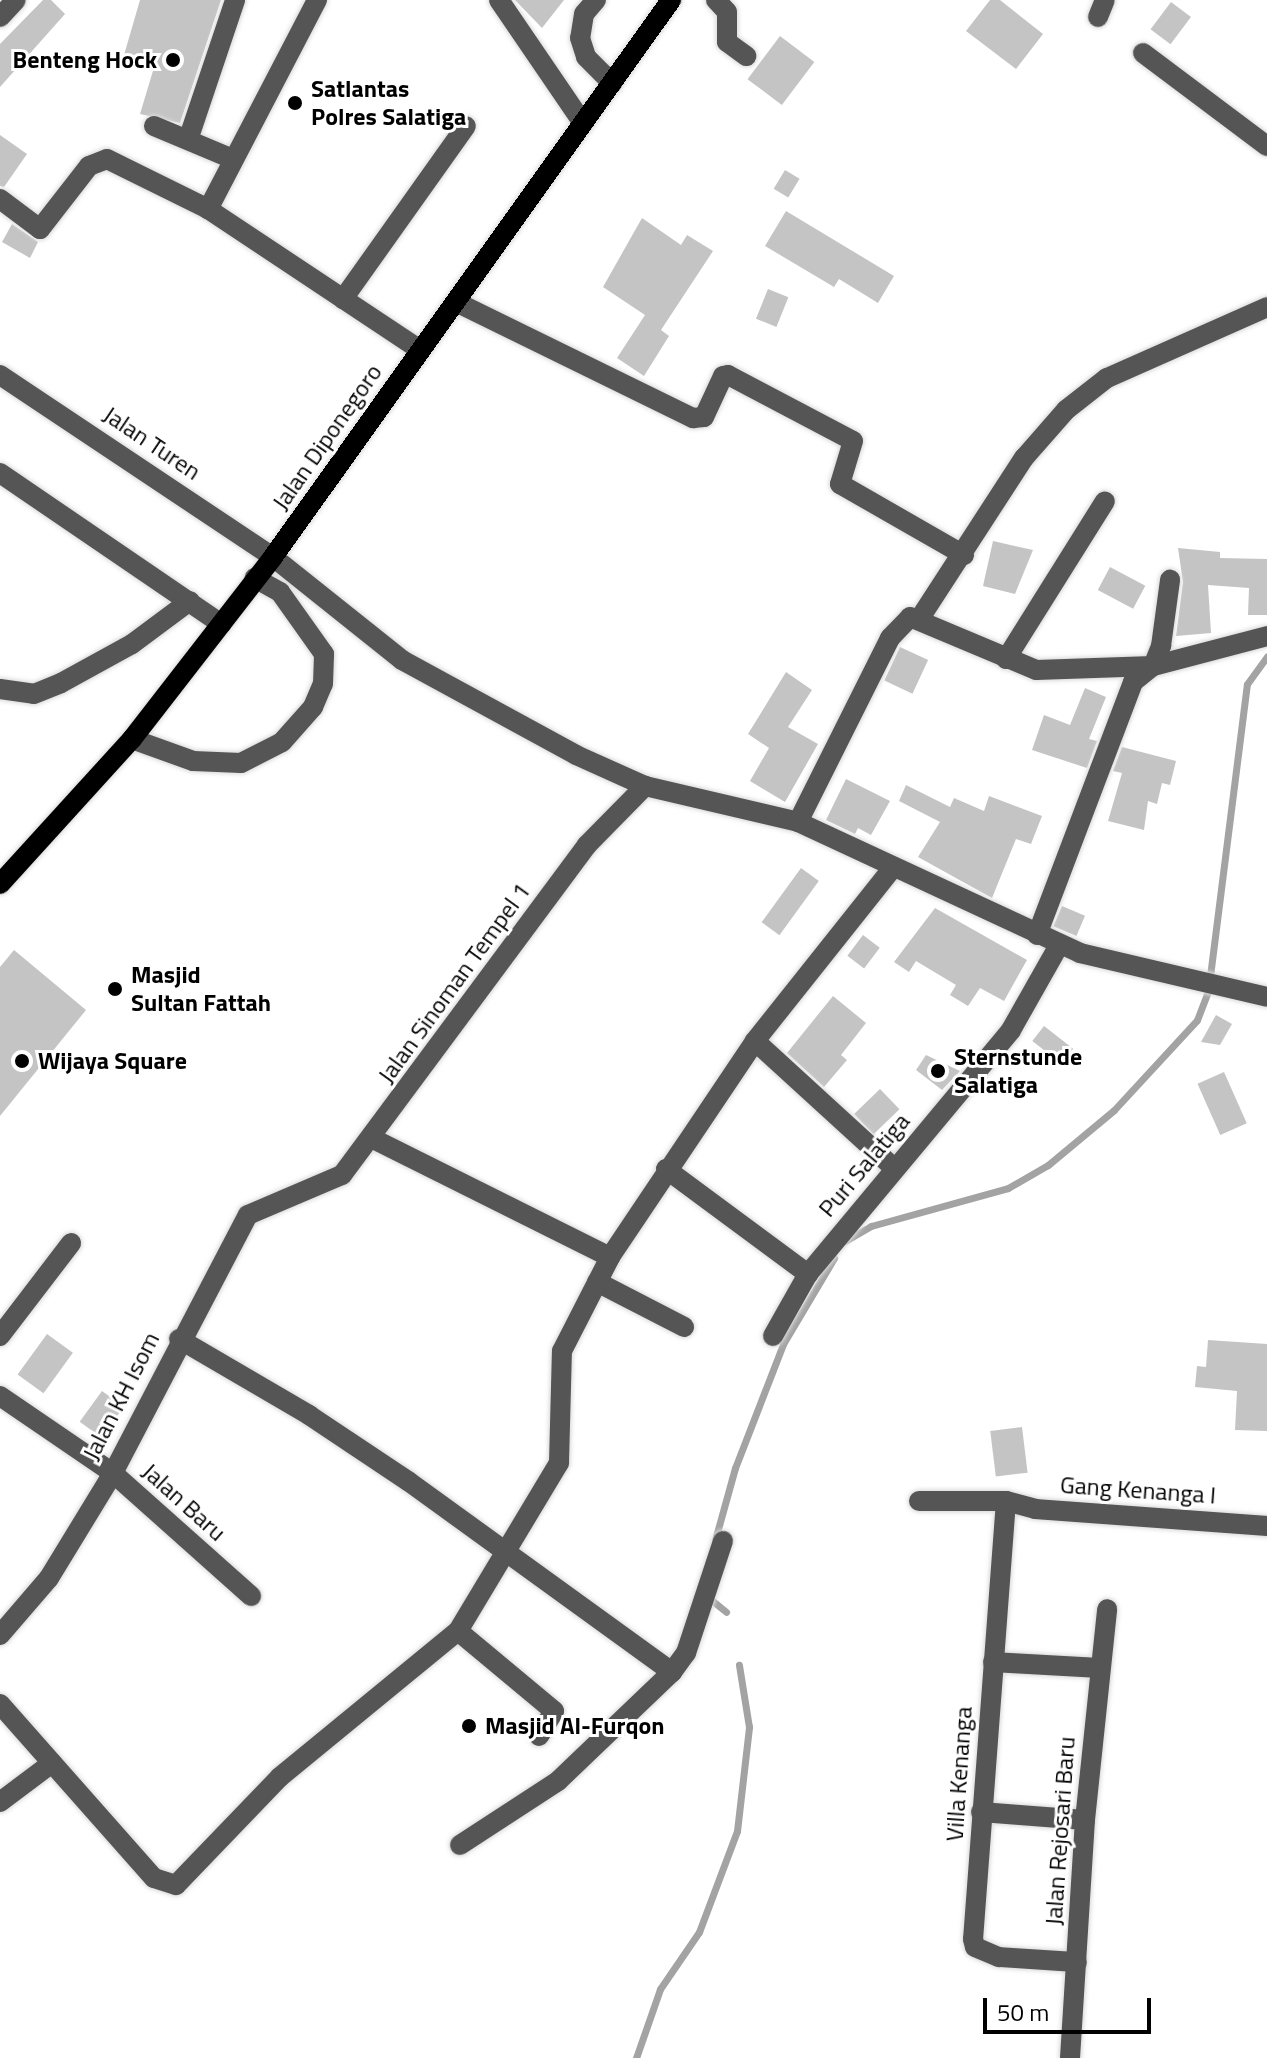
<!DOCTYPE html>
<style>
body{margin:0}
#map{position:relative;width:1267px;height:2058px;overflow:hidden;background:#fff;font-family:"Titillium Web",sans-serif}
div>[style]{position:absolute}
.stream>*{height:7px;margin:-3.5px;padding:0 3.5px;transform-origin:3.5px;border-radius:3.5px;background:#a3a3a3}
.building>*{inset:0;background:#c4c4c4;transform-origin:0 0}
.roads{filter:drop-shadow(0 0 2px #dbdbdb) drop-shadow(0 0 2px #dbdbdb)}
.minor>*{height:20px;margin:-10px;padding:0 10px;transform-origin:10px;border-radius:10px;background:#555}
.major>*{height:20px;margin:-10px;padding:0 10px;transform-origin:10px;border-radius:10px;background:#000}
.dots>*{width:22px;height:22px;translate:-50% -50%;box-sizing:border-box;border:4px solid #fff;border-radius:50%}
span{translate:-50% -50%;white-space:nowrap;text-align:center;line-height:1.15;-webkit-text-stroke:6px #fff;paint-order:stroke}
.poi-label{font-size:24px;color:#000;font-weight:700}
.right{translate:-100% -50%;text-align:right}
.left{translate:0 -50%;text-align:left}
.street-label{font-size:24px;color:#000}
.scale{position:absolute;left:983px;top:1998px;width:168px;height:36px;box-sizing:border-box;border:4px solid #000;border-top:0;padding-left:10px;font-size:24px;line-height:28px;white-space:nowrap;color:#000;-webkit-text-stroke:6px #fff;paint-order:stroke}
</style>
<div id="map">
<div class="stream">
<div style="left:845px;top:1241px;width:30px;rotate:-30deg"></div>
<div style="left:871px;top:1226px;width:142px;rotate:-15.5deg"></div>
<div style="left:1008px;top:1188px;width:46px;rotate:-29.9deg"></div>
<div style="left:1048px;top:1165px;width:86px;rotate:-39.8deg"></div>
<div style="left:1114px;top:1110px;width:122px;rotate:-47.3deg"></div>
<div style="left:1197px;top:1020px;width:30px;rotate:-69deg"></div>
<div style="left:1208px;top:992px;width:310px;rotate:-82.8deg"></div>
<div style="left:1247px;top:684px;width:34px;rotate:-54deg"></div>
<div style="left:715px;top:1540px;width:75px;rotate:-74.5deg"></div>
<div style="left:735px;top:1468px;width:133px;rotate:-68.8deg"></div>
<div style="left:783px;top:1344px;width:100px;rotate:-59.3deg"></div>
<div style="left:709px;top:1598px;width:22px;rotate:39deg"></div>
<div style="left:636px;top:2058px;width:73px;rotate:-70.8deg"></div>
<div style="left:660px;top:1989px;width:69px;rotate:-55.6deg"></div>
<div style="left:699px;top:1932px;width:108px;rotate:-69.4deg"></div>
<div style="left:737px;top:1831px;width:105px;rotate:-83.4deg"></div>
<div style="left:749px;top:1727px;width:63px;rotate:-99.2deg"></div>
</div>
<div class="building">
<div style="clip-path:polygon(43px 0,51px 0,65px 14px,0 87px,0 44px)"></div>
<div style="clip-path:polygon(140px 0,221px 0,180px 123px,140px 114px,155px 64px,124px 55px)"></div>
<div style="clip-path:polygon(515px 0,564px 0,542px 28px)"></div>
<div style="clip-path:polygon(990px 0,1000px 0,1043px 34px,1016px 69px,966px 31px)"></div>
<div style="left:1171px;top:2px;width:25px;height:34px;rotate:37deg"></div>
<div style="left:780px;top:36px;width:43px;height:54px;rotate:37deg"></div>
<div style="clip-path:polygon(0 135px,27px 154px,4px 187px,0 186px)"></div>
<div style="left:785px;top:170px;width:17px;height:22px;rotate:31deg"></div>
<div style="clip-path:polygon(786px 211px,894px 276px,878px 303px,839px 279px,834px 287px,765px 246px)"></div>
<div style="clip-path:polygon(642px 218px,681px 245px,687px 235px,713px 251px,661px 330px,669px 336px,644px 376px,617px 358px,645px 315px,603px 287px)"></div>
<div style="clip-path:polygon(12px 224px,38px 242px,30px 258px,2px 242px)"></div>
<div style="left:768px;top:289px;width:22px;height:32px;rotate:22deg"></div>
<div style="clip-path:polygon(993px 541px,1033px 550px,1015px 594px,983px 586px)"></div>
<div style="clip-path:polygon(1178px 548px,1220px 552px,1220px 558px,1267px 559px,1267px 615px,1248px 615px,1249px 588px,1208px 585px,1211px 633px,1176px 636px,1183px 582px)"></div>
<div style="left:1110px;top:567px;width:40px;height:26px;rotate:28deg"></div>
<div style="left:900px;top:647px;width:31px;height:37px;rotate:25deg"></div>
<div style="clip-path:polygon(786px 672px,812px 690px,788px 727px,818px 744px,785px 802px,750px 781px,769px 748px,748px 734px)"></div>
<div style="clip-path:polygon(1085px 688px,1106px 697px,1089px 739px,1097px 741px,1087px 768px,1032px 750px,1044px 715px,1070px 725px)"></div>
<div style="clip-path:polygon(1122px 747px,1176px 761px,1170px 785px,1162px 783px,1157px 804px,1148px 801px,1144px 830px,1108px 821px,1122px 773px,1113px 771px)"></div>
<div style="clip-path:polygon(846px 779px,890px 801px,871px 835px,858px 828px,855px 834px,826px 820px)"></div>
<div style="clip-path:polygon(906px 785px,950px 807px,954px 798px,984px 811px,989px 796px,1042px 816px,1031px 844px,1016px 839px,992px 898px,918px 857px,940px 822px,899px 801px)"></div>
<div style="left:801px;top:868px;width:22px;height:67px;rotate:36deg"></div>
<div style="left:1062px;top:906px;width:25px;height:22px;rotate:23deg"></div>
<div style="clip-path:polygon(935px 908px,1027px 960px,1004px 1001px,980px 988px,968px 1006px,950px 995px,956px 985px,916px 961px,909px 972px,894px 962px)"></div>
<div style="left:863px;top:935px;width:21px;height:26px;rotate:37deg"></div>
<div style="clip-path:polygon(14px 950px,86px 1010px,0 1116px,0 967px)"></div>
<div style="clip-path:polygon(833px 996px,866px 1023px,841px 1055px,847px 1060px,824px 1087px,787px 1053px)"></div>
<div style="clip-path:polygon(1216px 1015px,1232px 1024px,1220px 1045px,1201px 1042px)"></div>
<div style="left:1044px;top:1026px;width:37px;height:19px;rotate:38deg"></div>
<div style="clip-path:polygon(926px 1055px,960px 1071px,942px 1090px,916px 1070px)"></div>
<div style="left:1224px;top:1072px;width:56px;height:29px;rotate:66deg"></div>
<div style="left:880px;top:1089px;width:28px;height:36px;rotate:46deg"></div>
<div style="left:47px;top:1334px;width:32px;height:50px;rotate:36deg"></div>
<div style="clip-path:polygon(1208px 1340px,1267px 1344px,1267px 1431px,1235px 1430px,1237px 1391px,1195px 1387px,1197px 1366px,1206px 1367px)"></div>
<div style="left:102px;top:1391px;width:27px;height:38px;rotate:36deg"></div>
<div style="left:1022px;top:1427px;width:46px;height:32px;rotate:83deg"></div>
</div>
<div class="roads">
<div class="minor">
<div style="left:317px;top:0;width:236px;rotate:117.5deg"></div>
<div style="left:208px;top:209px;width:255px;rotate:33.6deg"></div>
<div style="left:499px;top:0;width:149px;rotate:55.7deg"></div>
<div style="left:596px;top:0;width:18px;rotate:131deg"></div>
<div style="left:584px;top:14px;width:24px;rotate:99deg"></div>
<div style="left:580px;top:38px;width:20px;rotate:72deg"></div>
<div style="left:586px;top:57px;width:37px;rotate:45deg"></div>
<div style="left:716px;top:0;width:16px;rotate:47deg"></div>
<div style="left:727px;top:12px;width:30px;rotate:90deg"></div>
<div style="left:727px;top:42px;width:24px;rotate:36deg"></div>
<div style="left:0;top:17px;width:23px;rotate:-47deg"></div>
<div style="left:1098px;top:17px;width:18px;rotate:-68deg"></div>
<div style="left:1143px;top:53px;width:155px;rotate:36.9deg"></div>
<div style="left:154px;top:126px;width:86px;rotate:22.7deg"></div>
<div style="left:189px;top:137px;width:145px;rotate:-71.4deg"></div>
<div style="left:0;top:199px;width:50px;rotate:36.9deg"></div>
<div style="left:40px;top:229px;width:80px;rotate:-52.1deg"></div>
<div style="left:89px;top:166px;width:19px;rotate:-21deg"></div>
<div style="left:107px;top:159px;width:113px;rotate:26.3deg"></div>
<div style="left:343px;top:299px;width:212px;rotate:-54.6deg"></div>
<div style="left:458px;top:303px;width:262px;rotate:26.1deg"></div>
<div style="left:693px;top:418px;width:11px;rotate:-5deg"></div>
<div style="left:704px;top:417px;width:45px;rotate:-65.1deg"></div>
<div style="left:723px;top:376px;width:5px;rotate:-11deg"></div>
<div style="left:728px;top:375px;width:141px;rotate:27.8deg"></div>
<div style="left:853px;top:441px;width:45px;rotate:106.8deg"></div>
<div style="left:840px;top:484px;width:143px;rotate:29.8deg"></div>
<div style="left:0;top:375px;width:328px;rotate:33.7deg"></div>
<div style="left:273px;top:557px;width:165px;rotate:38.6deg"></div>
<div style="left:402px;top:660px;width:198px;rotate:28.6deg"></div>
<div style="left:576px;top:755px;width:76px;rotate:24.2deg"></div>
<div style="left:645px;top:786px;width:157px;rotate:13.2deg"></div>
<div style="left:798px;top:822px;width:311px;rotate:24.9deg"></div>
<div style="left:1080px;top:953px;width:192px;rotate:13.2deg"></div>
<div style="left:0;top:473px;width:268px;rotate:34.3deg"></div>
<div style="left:920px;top:618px;width:191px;rotate:-57deg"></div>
<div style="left:1024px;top:458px;width:64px;rotate:-48.8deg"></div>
<div style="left:1066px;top:410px;width:52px;rotate:-38deg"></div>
<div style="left:1107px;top:378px;width:175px;rotate:-23.9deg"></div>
<div style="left:1006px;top:659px;width:186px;rotate:-57.9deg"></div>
<div style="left:0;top:689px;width:34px;rotate:8deg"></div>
<div style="left:34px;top:694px;width:29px;rotate:-22deg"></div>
<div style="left:61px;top:683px;width:81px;rotate:-28.8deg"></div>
<div style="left:132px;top:644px;width:72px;rotate:-36.6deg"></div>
<div style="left:132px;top:739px;width:65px;rotate:19.8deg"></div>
<div style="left:193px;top:761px;width:48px;rotate:2.4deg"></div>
<div style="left:241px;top:763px;width:46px;rotate:-27.1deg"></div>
<div style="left:282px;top:742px;width:47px;rotate:-48.5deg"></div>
<div style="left:313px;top:707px;width:25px;rotate:-67deg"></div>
<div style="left:323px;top:684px;width:30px;rotate:-88deg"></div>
<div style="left:324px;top:654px;width:76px;rotate:-125.4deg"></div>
<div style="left:280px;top:592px;width:29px;rotate:-151deg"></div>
<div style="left:798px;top:822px;width:206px;rotate:-63.4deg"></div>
<div style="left:890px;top:638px;width:29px;rotate:-46deg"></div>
<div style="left:910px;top:617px;width:137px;rotate:22.8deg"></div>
<div style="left:1036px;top:670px;width:117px;rotate:-2deg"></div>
<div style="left:1153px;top:666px;width:118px;rotate:-14.7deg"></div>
<div style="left:1037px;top:935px;width:271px;rotate:-69.2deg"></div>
<div style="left:1133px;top:682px;width:26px;rotate:-39deg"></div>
<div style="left:1153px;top:666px;width:22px;rotate:-68deg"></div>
<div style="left:1161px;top:646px;width:67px;rotate:-82.2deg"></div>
<div style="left:755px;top:1041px;width:188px;rotate:42.4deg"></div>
<div style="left:666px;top:1169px;width:177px;rotate:36.5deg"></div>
<div style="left:808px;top:1274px;width:317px;rotate:-50.2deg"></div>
<div style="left:1011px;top:1030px;width:98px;rotate:-60.5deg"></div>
<div style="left:610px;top:1257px;width:260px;rotate:-56.1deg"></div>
<div style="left:755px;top:1041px;width:218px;rotate:-51.5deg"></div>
<div style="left:597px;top:1282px;width:98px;rotate:27.3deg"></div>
<div style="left:0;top:1336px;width:117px;rotate:-52.6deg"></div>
<div style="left:773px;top:1336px;width:71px;rotate:-60.6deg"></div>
<div style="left:179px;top:1339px;width:151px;rotate:30.3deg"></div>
<div style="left:309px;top:1415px;width:119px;rotate:33.7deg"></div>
<div style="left:408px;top:1481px;width:326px;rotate:35.9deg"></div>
<div style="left:0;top:1396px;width:137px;rotate:34.3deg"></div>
<div style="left:113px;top:1473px;width:185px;rotate:41.7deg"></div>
<div style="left:919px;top:1501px;width:87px"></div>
<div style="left:1006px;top:1501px;width:30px;rotate:15deg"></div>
<div style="left:1035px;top:1509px;width:233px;rotate:4.2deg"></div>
<div style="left:1006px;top:1501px;width:439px;rotate:94.3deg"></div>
<div style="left:973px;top:1939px;width:8px;rotate:76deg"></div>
<div style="left:975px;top:1947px;width:26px;rotate:23deg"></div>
<div style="left:999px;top:1957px;width:78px;rotate:3.7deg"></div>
<div style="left:458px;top:1631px;width:125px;rotate:39.8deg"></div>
<div style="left:554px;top:1711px;width:29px;rotate:121deg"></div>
<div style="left:0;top:1635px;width:75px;rotate:-49.3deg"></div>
<div style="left:49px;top:1578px;width:123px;rotate:-58.6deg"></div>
<div style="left:113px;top:1473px;width:291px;rotate:-62.4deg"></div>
<div style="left:248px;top:1215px;width:102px;rotate:-23.1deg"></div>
<div style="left:342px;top:1175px;width:411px;rotate:-53.4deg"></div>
<div style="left:587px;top:845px;width:83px;rotate:-45.5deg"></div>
<div style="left:993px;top:1662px;width:106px;rotate:3.2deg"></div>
<div style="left:0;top:1704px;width:232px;rotate:48.5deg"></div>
<div style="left:154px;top:1878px;width:23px;rotate:18deg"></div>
<div style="left:176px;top:1885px;width:150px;rotate:-46.1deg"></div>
<div style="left:280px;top:1777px;width:230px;rotate:-39.4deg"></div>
<div style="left:458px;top:1631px;width:196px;rotate:-59deg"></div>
<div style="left:559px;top:1463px;width:112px;rotate:-88.5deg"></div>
<div style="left:562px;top:1351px;width:106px;rotate:-62.9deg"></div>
<div style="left:610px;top:1257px;width:265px;rotate:-153.5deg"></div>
<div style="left:0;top:1802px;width:65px;rotate:-36.9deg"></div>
<div style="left:981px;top:1812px;width:104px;rotate:4.4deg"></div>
<div style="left:460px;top:1845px;width:117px;rotate:-33.1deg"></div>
<div style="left:558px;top:1781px;width:158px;rotate:-43.7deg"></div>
<div style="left:672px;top:1672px;width:24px;rotate:-54deg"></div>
<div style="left:686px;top:1653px;width:118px;rotate:-71.7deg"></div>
<div style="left:1070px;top:2058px;width:238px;rotate:-86.4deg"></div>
<div style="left:1085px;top:1820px;width:212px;rotate:-84deg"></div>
</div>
<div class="major">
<div style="left:0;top:884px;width:196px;rotate:-47.7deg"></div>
<div style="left:132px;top:739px;width:230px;rotate:-52.2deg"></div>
<div style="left:273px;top:557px;width:685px;rotate:-54.45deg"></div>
</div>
</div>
<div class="dots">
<div style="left:173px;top:60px;background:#000"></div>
<div style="left:295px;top:103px;background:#000"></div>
<div style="left:115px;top:989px;background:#000"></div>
<div style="left:22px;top:1061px;background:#000"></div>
<div style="left:938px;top:1071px;background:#000"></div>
<div style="left:469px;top:1726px;background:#000"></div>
</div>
<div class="poi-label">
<span class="right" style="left:157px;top:60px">Benteng Hock</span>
<span class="left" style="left:311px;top:103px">Satlantas<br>Polres Salatiga</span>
<span class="left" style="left:131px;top:989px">Masjid<br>Sultan Fattah</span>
<span class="left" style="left:954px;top:1071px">Sternstunde<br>Salatiga</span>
<span class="left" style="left:38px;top:1061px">Wijaya Square</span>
<span class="left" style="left:485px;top:1726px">Masjid Al-Furqon</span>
</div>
<div class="street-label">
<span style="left:327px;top:437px;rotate:-55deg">Jalan Diponegoro</span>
<span style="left:152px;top:443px;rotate:34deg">Jalan Turen</span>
<span style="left:454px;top:983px;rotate:-54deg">Jalan Sinoman Tempel 1</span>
<span style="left:864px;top:1165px;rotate:-50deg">Puri Salatiga</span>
<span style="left:121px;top:1396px;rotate:-63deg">Jalan KH Isom</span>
<span style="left:1138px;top:1490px;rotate:4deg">Gang Kenanga I</span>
<span style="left:184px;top:1502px;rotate:42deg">Jalan Baru</span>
<span style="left:959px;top:1774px;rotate:-86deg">Villa Kenanga</span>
<span style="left:1060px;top:1831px;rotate:-86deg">Jalan Rejosari Baru</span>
</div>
<div class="scale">50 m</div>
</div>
